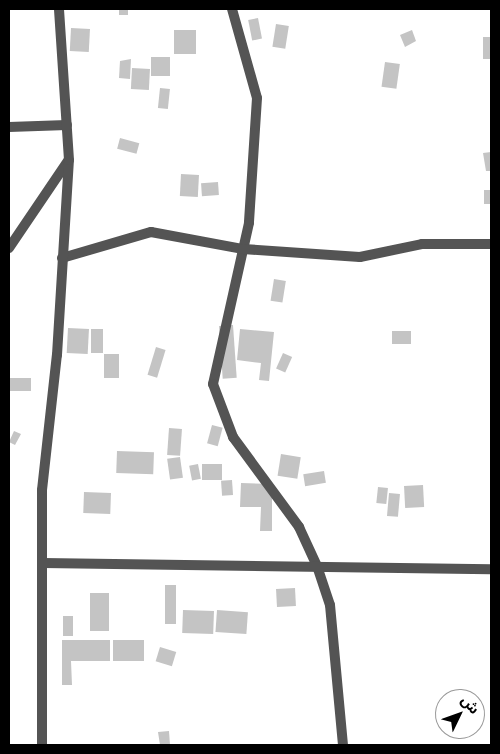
<!DOCTYPE html>
<meta charset="utf-8">
<style>
body{margin:0}
#map{position:relative;width:500px;height:754px;overflow:hidden;background:#fff;font-family:"Archivo Narrow","Noto Sans Arabic",sans-serif}
div>[style]{position:absolute}
.building>*{inset:0;background:#c4c4c4;transform-origin:0 0}
.street>*{height:10px;margin:-5px;padding:0 5px;transform-origin:5px;border-radius:5px;background:#545454}
span{translate:-50% -50%;white-space:nowrap;text-align:center;line-height:1.15;-webkit-text-stroke:4px #fff;paint-order:stroke}
.frame{position:absolute;inset:0;border:10px solid #000;pointer-events:none}
.north{position:absolute;left:435px;top:689px;width:50px;height:50px;box-sizing:border-box;background:#fff;border:1px solid #999;border-radius:50%;rotate:48deg;font-size:14px;font-weight:700;line-height:20px;text-align:center;color:#000}
.north::after{content:'';display:block;margin:auto;width:18px;height:22px;background:#000;clip-path:polygon(50% 0,100% 100%,50% 72%,0 100%)}
</style>
<div id="map">
<div class="building">
<div style="left:119px;top:9px;width:9px;height:6px"></div>
<div style="left:258px;top:18px;width:21px;height:10px;rotate:79deg"></div>
<div style="left:276px;top:24px;width:13px;height:23px;rotate:9deg"></div>
<div style="left:71px;top:28px;width:19px;height:23px;rotate:3deg"></div>
<div style="left:174px;top:30px;width:22px;height:24px"></div>
<div style="clip-path:polygon(412px 30px,416px 41px,405px 47px,400px 35px)"></div>
<div style="left:483px;top:37px;width:8px;height:22px"></div>
<div style="left:151px;top:57px;width:19px;height:19px"></div>
<div style="clip-path:polygon(131px 59px,130px 79px,119px 78px,120px 61px)"></div>
<div style="left:385px;top:62px;width:15px;height:25px;rotate:8deg"></div>
<div style="left:132px;top:68px;width:18px;height:21px;rotate:3deg"></div>
<div style="left:160px;top:88px;width:10px;height:20px;rotate:6deg"></div>
<div style="left:120px;top:138px;width:20px;height:11px;rotate:15deg"></div>
<div style="clip-path:polygon(491px 152px,491px 171px,486px 171px,483px 153px)"></div>
<div style="left:181px;top:174px;width:18px;height:22px;rotate:3deg"></div>
<div style="left:218px;top:182px;width:13px;height:17px;rotate:86deg"></div>
<div style="left:484px;top:190px;width:7px;height:14px"></div>
<div style="left:274px;top:279px;width:12px;height:22px;rotate:9deg"></div>
<div style="left:233px;top:325px;width:53px;height:14px;rotate:86deg"></div>
<div style="left:68px;top:328px;width:21px;height:25px;rotate:3deg"></div>
<div style="left:91px;top:329px;width:12px;height:24px"></div>
<div style="clip-path:polygon(240px 329px,274px 332px,269px 381px,259px 380px,261px 363px,237px 360px)"></div>
<div style="left:392px;top:331px;width:19px;height:13px"></div>
<div style="left:156px;top:347px;width:10px;height:29px;rotate:17deg"></div>
<div style="left:283px;top:353px;width:10px;height:17px;rotate:24deg"></div>
<div style="left:104px;top:354px;width:15px;height:24px"></div>
<div style="left:10px;top:378px;width:21px;height:13px"></div>
<div style="left:212px;top:425px;width:11px;height:19px;rotate:15deg"></div>
<div style="left:169px;top:428px;width:13px;height:27px;rotate:4deg"></div>
<div style="clip-path:polygon(14px 431px,21px 434px,15px 445px,9px 442px)"></div>
<div style="left:117px;top:451px;width:37px;height:22px;rotate:2deg"></div>
<div style="left:281px;top:454px;width:20px;height:22px;rotate:9deg"></div>
<div style="left:180px;top:457px;width:21px;height:13px;rotate:82deg"></div>
<div style="left:198px;top:464px;width:15px;height:9px;rotate:79deg"></div>
<div style="left:202px;top:464px;width:20px;height:16px"></div>
<div style="left:324px;top:471px;width:12px;height:21px;rotate:81deg"></div>
<div style="left:232px;top:480px;width:15px;height:11px;rotate:86deg"></div>
<div style="clip-path:polygon(241px 483px,272px 484px,272px 531px,260px 531px,261px 507px,240px 507px)"></div>
<div style="left:423px;top:485px;width:22px;height:19px;rotate:87deg"></div>
<div style="left:378px;top:487px;width:10px;height:16px;rotate:6deg"></div>
<div style="left:84px;top:492px;width:27px;height:21px;rotate:2deg"></div>
<div style="left:389px;top:493px;width:11px;height:23px;rotate:5deg"></div>
<div style="left:165px;top:585px;width:11px;height:39px"></div>
<div style="left:295px;top:588px;width:18px;height:19px;rotate:87deg"></div>
<div style="left:90px;top:593px;width:19px;height:38px"></div>
<div style="left:183px;top:610px;width:31px;height:23px;rotate:2deg"></div>
<div style="left:217px;top:610px;width:31px;height:22px;rotate:4deg"></div>
<div style="left:63px;top:616px;width:10px;height:20px"></div>
<div style="clip-path:polygon(62px 640px,110px 640px,110px 661px,71px 661px,72px 685px,62px 685px)"></div>
<div style="left:113px;top:640px;width:31px;height:21px"></div>
<div style="left:160px;top:647px;width:17px;height:15px;rotate:17deg"></div>
<div style="clip-path:polygon(169px 731px,170px 745px,160px 745px,158px 732px)"></div>
</div>
<div class="street">
<div style="left:232px;top:9px;width:92px;rotate:74.3deg"></div>
<div style="left:257px;top:98px;width:125px;rotate:93.7deg"></div>
<div style="left:249px;top:223px;width:165px;rotate:102.6deg"></div>
<div style="left:213px;top:384px;width:57px;rotate:69.3deg"></div>
<div style="left:233px;top:437px;width:112px;rotate:53.7deg"></div>
<div style="left:299px;top:527px;width:43px;rotate:65.2deg"></div>
<div style="left:317px;top:566px;width:41px;rotate:71.6deg"></div>
<div style="left:330px;top:605px;width:141px;rotate:84.7deg"></div>
<div style="left:9px;top:127px;width:58px;rotate:-2deg"></div>
<div style="left:9px;top:248px;width:105px;rotate:-55.9deg"></div>
<div style="left:62px;top:258px;width:93px;rotate:-16.3deg"></div>
<div style="left:151px;top:232px;width:94px;rotate:10.5deg"></div>
<div style="left:243px;top:249px;width:117px;rotate:3.9deg"></div>
<div style="left:360px;top:257px;width:63px;rotate:-11.8deg"></div>
<div style="left:422px;top:244px;width:69px"></div>
<div style="left:43px;top:563px;width:448px;rotate:0.8deg"></div>
<div style="left:42px;top:745px;width:255px;rotate:-90deg"></div>
<div style="left:42px;top:490px;width:136px;rotate:-83.7deg"></div>
<div style="left:57px;top:355px;width:195px;rotate:-86.5deg"></div>
<div style="left:69px;top:160px;width:151px;rotate:-93.8deg"></div>
</div>
<div class="frame"></div>
<div class="north">ش</div>
</div>
